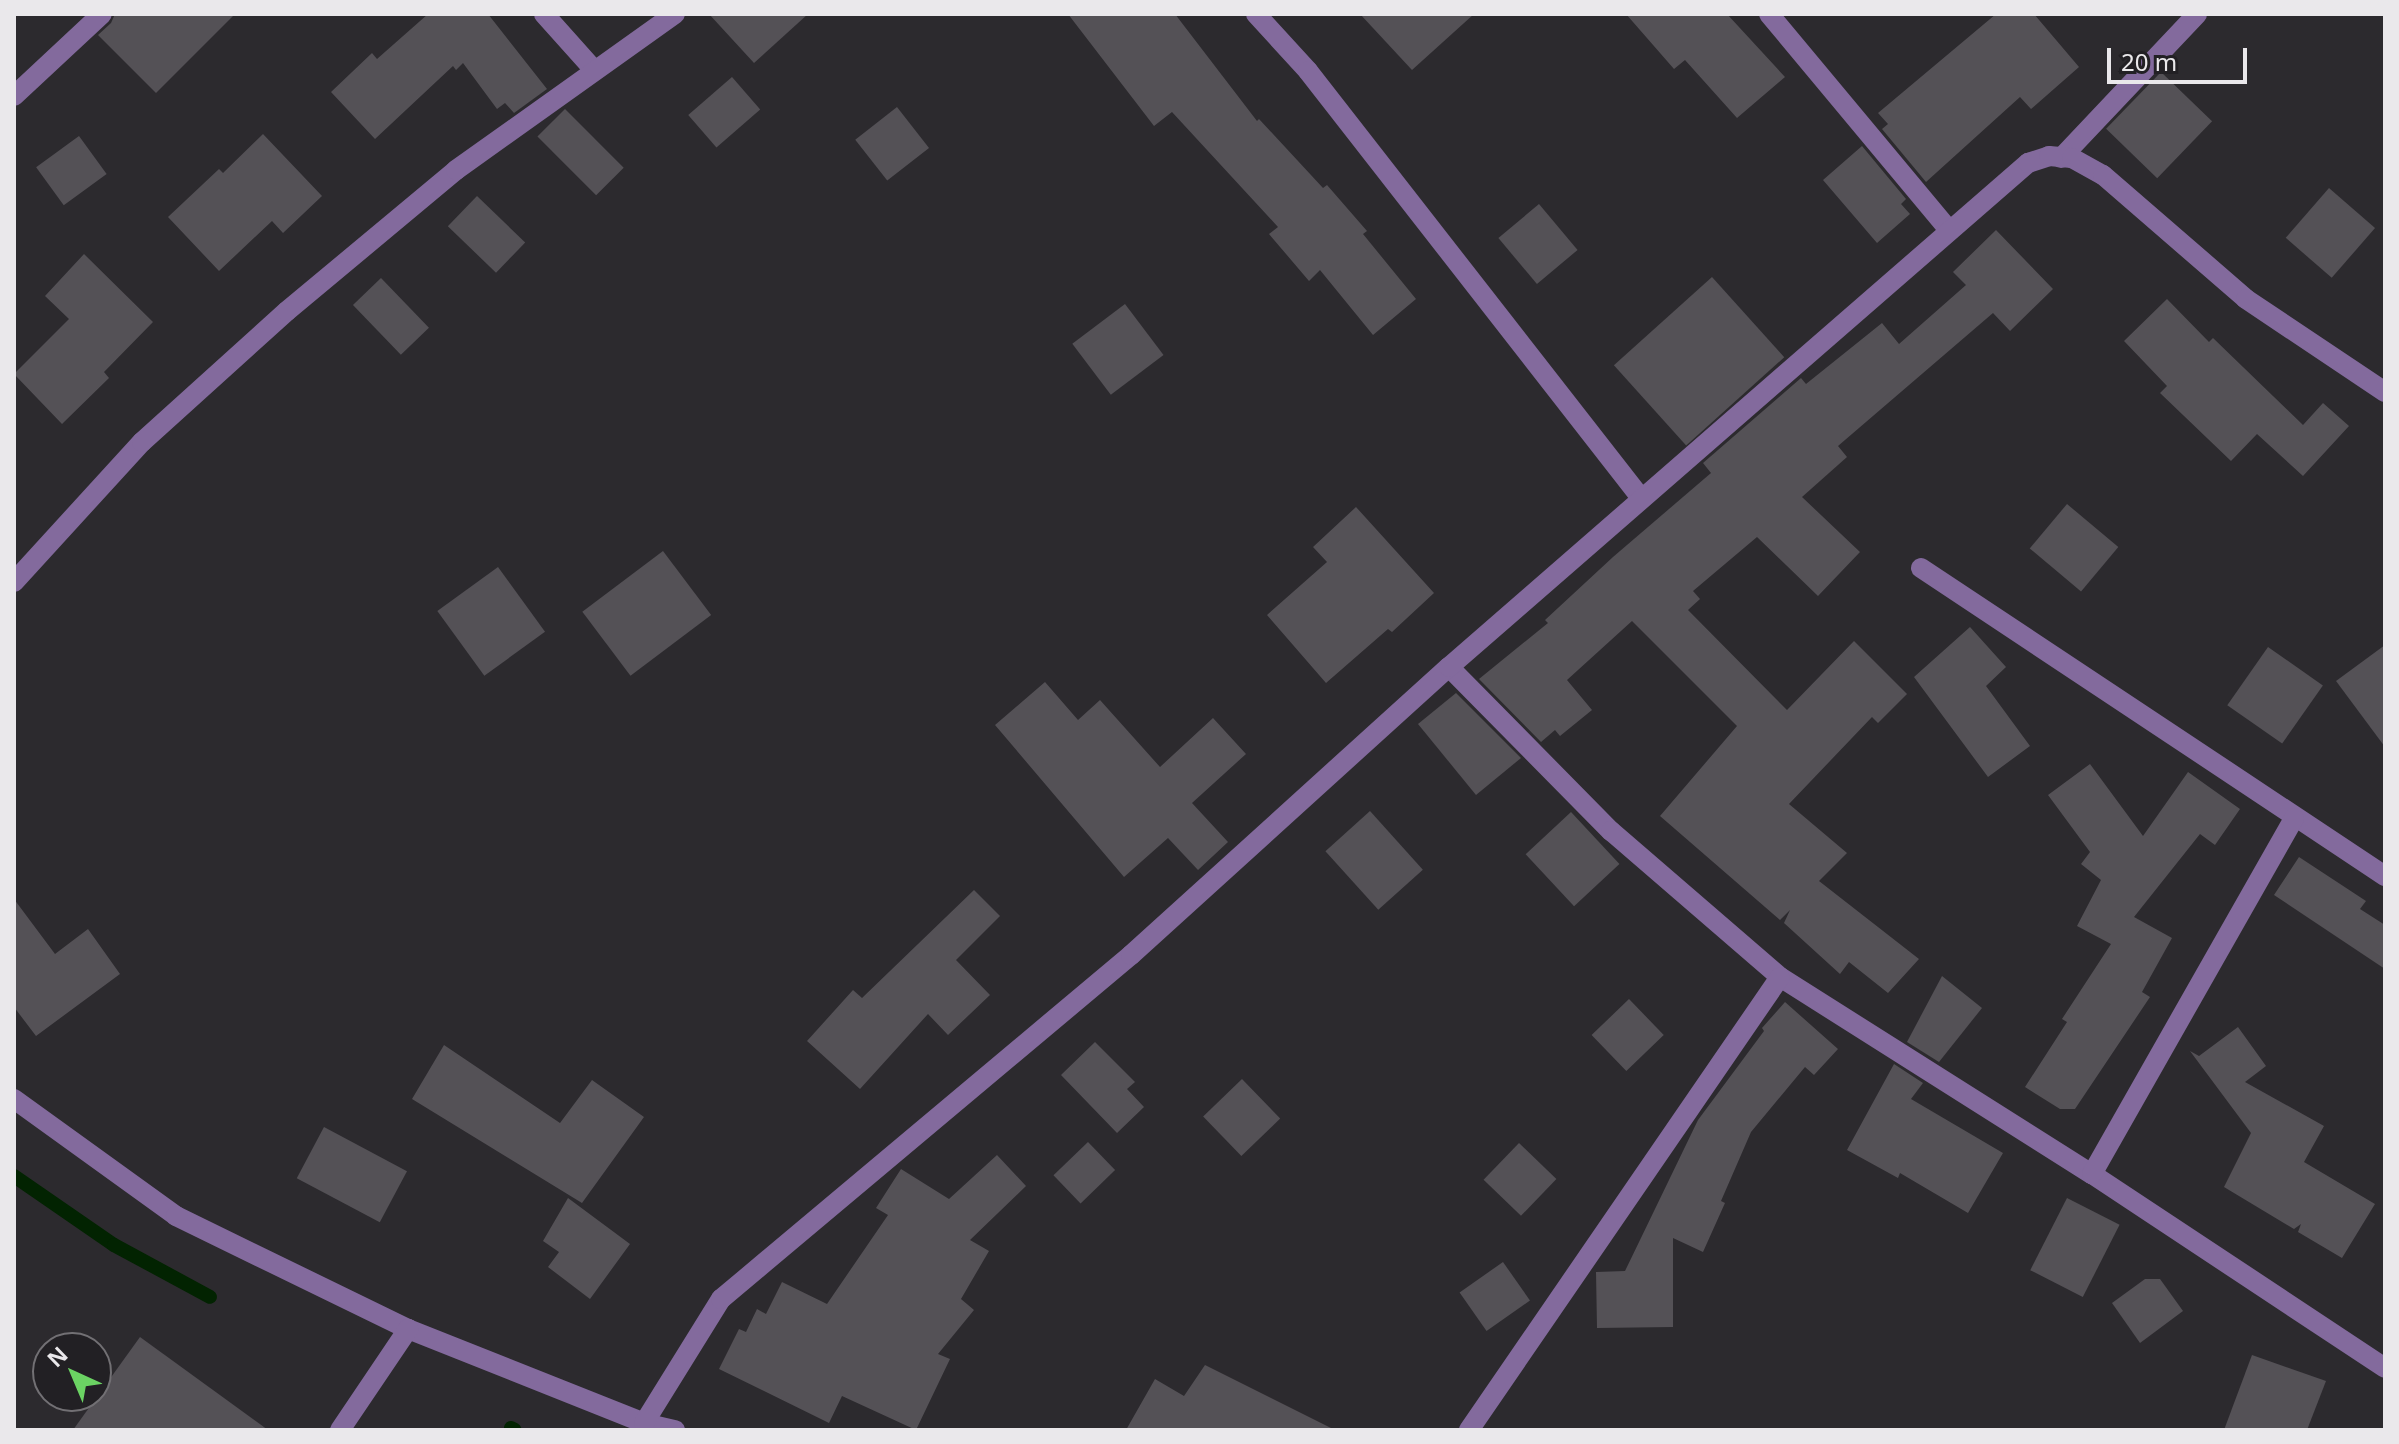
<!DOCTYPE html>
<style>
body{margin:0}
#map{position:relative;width:2399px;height:1444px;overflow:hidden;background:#2c2a2e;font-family:"Noto Sans",sans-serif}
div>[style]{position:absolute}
.stream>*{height:14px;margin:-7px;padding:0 7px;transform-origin:7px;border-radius:7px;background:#022301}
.building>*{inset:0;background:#545156;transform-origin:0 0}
.minor>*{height:20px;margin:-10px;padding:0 10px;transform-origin:10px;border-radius:10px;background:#836a9d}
span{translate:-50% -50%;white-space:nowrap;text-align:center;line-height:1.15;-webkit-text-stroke:8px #222024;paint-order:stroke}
.frame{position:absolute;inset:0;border:16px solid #eae8eb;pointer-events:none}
.north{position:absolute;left:32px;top:1332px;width:80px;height:80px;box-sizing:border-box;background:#222024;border:2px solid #727074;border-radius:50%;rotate:316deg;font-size:22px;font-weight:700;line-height:32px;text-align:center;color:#eae8eb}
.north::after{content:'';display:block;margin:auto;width:28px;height:36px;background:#6bd363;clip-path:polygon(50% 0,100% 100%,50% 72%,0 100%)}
.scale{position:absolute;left:2107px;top:48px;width:140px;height:36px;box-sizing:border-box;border:4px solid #eae8eb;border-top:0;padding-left:10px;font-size:24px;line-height:28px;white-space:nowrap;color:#eae8eb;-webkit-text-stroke:6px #222024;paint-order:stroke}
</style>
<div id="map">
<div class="stream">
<div style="left:14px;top:1176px;width:121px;rotate:34.6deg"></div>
<div style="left:114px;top:1245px;width:109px;rotate:28.4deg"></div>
<div style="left:511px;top:1428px;width:4px;rotate:27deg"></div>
</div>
<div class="building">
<div style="clip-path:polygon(115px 14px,235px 14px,156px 93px,98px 35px,111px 23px)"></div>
<div style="clip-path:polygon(428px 14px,488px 14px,547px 89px,514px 113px,505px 103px,497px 109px,463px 63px,456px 70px,453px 66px,375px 139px,331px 92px,372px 53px,377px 59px)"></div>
<div style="clip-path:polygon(709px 14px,808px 14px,754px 63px)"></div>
<div style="clip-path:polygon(1068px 14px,1175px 14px,1257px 121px,1259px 119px,1323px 188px,1327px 185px,1367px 231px,1363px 234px,1416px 299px,1373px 335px,1320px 270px,1309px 281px,1269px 234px,1278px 227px,1172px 112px,1154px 126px)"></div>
<div style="clip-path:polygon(1360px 14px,1474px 14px,1412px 70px)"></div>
<div style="clip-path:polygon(1626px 14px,1727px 14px,1785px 77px,1737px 118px,1685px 60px,1674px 69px)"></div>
<div style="clip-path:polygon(1996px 14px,2034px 14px,2079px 67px,2031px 109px,2020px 97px,1926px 182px,1882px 129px,1888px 124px,1878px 113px)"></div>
<div style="left:2161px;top:72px;width:71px;height:79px;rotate:44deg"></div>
<div style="left:732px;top:77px;width:43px;height:58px;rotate:49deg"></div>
<div style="left:897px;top:107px;width:52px;height:53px;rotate:52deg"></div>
<div style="left:565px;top:109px;width:83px;height:39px;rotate:45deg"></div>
<div style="clip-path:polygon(263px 134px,322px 196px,283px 233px,272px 221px,219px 271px,168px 217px,219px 169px,223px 173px)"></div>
<div style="left:79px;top:136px;width:47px;height:53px;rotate:54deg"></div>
<div style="clip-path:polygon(1862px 146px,1906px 199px,1901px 204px,1910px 214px,1877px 243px,1823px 180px)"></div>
<div style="left:2329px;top:188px;width:61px;height:66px;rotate:41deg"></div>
<div style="left:477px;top:196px;width:67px;height:42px;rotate:44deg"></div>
<div style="left:1539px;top:204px;width:60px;height:53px;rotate:50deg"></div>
<div style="clip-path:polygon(1996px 230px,2053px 289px,2010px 331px,1993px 313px,1838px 446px,1847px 457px,1802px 497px,1860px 552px,1818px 596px,1757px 537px,1693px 591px,1700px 599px,1688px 610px,1787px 710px,1854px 641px,1907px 694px,1878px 723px,1872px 717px,1789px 804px,1847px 853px,1819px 881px,1919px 959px,1888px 993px,1849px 962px,1840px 974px,1784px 923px,1790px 910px,1780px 920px,1660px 816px,1737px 726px,1632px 621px,1567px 680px,1592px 710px,1560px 736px,1555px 730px,1541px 742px,1479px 679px,1548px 623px,1545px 620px,1613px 557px,1711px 473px,1703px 463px,1801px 378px,1806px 384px,1882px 323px,1899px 344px,1966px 285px,1953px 272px)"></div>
<div style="clip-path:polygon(84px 254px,153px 322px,104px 372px,109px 378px,62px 424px,14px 374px,69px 319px,45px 296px)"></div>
<div style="left:1712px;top:277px;width:108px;height:132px;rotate:48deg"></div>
<div style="left:381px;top:278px;width:69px;height:39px;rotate:46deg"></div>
<div style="clip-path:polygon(2167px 299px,2209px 342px,2213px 338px,2303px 425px,2323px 403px,2349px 426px,2303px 476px,2257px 434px,2231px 461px,2160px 393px,2167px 386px,2124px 341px)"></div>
<div style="left:1125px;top:304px;width:64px;height:66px;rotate:53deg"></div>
<div style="left:2067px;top:504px;width:67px;height:58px;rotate:40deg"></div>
<div style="clip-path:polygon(1356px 507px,1434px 593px,1392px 632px,1388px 629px,1326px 683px,1267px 615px,1327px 562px,1313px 547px)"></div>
<div style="left:663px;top:551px;width:80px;height:101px;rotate:53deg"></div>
<div style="left:498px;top:567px;width:80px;height:75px;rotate:54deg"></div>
<div style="clip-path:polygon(1970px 627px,2006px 667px,1986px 686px,2030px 746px,1988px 777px,1914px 677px)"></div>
<div style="clip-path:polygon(2385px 645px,2385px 747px,2336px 681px)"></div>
<div style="left:2268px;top:647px;width:67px;height:71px;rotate:35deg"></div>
<div style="clip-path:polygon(1045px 682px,1078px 720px,1100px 700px,1160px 767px,1213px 718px,1246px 754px,1192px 803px,1228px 842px,1198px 870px,1168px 838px,1124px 877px,995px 725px)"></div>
<div style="clip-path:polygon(1456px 693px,1521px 758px,1476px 795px,1418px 724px)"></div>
<div style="clip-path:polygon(2090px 764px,2143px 836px,2188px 772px,2240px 809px,2215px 845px,2200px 834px,2134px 917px,2172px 938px,2142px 992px,2150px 997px,2075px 1109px,2060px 1109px,2025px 1087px,2067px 1022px,2062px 1019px,2111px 944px,2077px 926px,2101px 880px,2081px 864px,2090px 852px,2048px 795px)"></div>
<div style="left:1370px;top:811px;width:79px;height:60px;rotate:48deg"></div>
<div style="left:1571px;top:812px;width:71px;height:62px;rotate:47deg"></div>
<div style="clip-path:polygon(2299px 857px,2366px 901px,2360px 909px,2385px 925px,2385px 969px,2274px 895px)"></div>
<div style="clip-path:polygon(974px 890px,1000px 916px,956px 960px,990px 995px,948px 1035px,928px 1014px,860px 1089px,807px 1041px,853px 990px,862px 998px)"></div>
<div style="clip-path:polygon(14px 899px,55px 954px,88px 929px,120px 974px,36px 1036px,14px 1007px)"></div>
<div style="clip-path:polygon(1942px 976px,1982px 1008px,1939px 1062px,1907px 1042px)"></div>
<div style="left:1629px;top:999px;width:50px;height:52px;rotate:46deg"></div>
<div style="clip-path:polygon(1785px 1002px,1838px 1049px,1814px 1075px,1805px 1067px,1751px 1132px,1721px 1201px,1725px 1203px,1703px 1252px,1673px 1238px,1673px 1327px,1597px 1328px,1596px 1272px,1625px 1271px,1698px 1120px,1764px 1031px,1762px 1028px)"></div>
<div style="clip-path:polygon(2238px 1027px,2266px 1066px,2245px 1082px,2324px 1126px,2304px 1162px,2375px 1204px,2342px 1258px,2298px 1232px,2301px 1224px,2294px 1229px,2224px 1187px,2251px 1133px,2190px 1051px,2199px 1056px)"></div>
<div style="clip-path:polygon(1095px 1042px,1135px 1082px,1127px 1089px,1144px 1107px,1117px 1133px,1061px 1075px)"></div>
<div style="clip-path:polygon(444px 1045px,560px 1123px,592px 1080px,644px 1117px,582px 1203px,412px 1099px)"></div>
<div style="clip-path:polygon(1894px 1064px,1923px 1083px,1911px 1099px,2003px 1153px,1968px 1213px,1900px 1173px,1898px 1178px,1847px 1150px)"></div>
<div style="left:1242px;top:1079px;width:55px;height:54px;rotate:46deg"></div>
<div style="left:324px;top:1127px;width:94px;height:58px;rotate:28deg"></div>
<div style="left:1088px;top:1142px;width:39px;height:48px;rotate:46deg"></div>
<div style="left:1519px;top:1143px;width:52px;height:51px;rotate:44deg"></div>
<div style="clip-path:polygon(997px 1155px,1026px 1186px,970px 1240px,989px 1251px,961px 1299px,974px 1310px,938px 1354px,950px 1359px,916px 1430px,842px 1396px,829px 1423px,719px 1369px,739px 1329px,746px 1332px,757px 1309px,766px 1314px,782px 1282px,827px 1304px,888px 1215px,876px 1208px,901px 1169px,949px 1199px)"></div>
<div style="clip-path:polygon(568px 1198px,630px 1244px,590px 1299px,548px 1267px,559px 1252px,543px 1241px)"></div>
<div style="left:2067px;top:1198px;width:59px;height:81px;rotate:27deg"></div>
<div style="left:1503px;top:1262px;width:47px;height:53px;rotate:55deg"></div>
<div style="clip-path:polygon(2145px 1279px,2160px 1279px,2183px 1311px,2140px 1343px,2112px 1303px)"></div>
<div style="clip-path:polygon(140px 1337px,268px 1430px,73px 1430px)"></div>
<div style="clip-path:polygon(2252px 1355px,2326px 1381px,2307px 1430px,2224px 1430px)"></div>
<div style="clip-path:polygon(1205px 1365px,1335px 1430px,1126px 1430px,1155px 1379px,1184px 1396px)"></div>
</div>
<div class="minor">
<div style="left:544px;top:14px;width:76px;rotate:48.2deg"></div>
<div style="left:1256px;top:14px;width:77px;rotate:47.6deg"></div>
<div style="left:1308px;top:71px;width:541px;rotate:52.05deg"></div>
<div style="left:1769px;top:14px;width:281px;rotate:50.2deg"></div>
<div style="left:14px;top:96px;width:120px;rotate:-43deg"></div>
<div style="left:2061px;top:158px;width:198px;rotate:-46.6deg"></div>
<div style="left:1921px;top:568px;width:557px;rotate:33.58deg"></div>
<div style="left:14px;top:582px;width:190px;rotate:-47.6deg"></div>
<div style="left:142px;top:442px;width:195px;rotate:-42.1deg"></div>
<div style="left:287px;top:311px;width:220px;rotate:-39.8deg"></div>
<div style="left:456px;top:170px;width:269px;rotate:-35.5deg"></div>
<div style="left:1449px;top:667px;width:231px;rotate:45.4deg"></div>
<div style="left:1611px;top:831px;width:223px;rotate:40.8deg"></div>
<div style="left:1780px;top:977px;width:369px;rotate:32.3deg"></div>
<div style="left:2092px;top:1174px;width:351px;rotate:33.5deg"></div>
<div style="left:14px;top:1099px;width:200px;rotate:35.8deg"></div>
<div style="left:176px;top:1216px;width:258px;rotate:26deg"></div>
<div style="left:408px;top:1329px;width:254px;rotate:21.7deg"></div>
<div style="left:644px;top:1423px;width:32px;rotate:13deg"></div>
<div style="left:2092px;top:1174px;width:409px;rotate:-60.4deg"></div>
<div style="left:644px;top:1423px;width:146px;rotate:-58.2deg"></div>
<div style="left:721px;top:1299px;width:535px;rotate:-40deg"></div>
<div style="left:1131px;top:955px;width:429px;rotate:-42.2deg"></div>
<div style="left:1449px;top:667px;width:768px;rotate:-41.04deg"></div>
<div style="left:2028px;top:163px;width:22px;rotate:-18deg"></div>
<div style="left:2049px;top:156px;width:23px;rotate:5deg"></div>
<div style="left:2072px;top:158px;width:35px;rotate:29deg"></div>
<div style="left:2103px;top:175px;width:189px;rotate:40.9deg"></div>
<div style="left:2246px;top:299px;width:167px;rotate:33.8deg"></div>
<div style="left:340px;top:1430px;width:122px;rotate:-56deg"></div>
<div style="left:1469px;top:1430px;width:549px;rotate:-55.53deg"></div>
</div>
<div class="frame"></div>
<div class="north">N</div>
<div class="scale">20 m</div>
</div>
